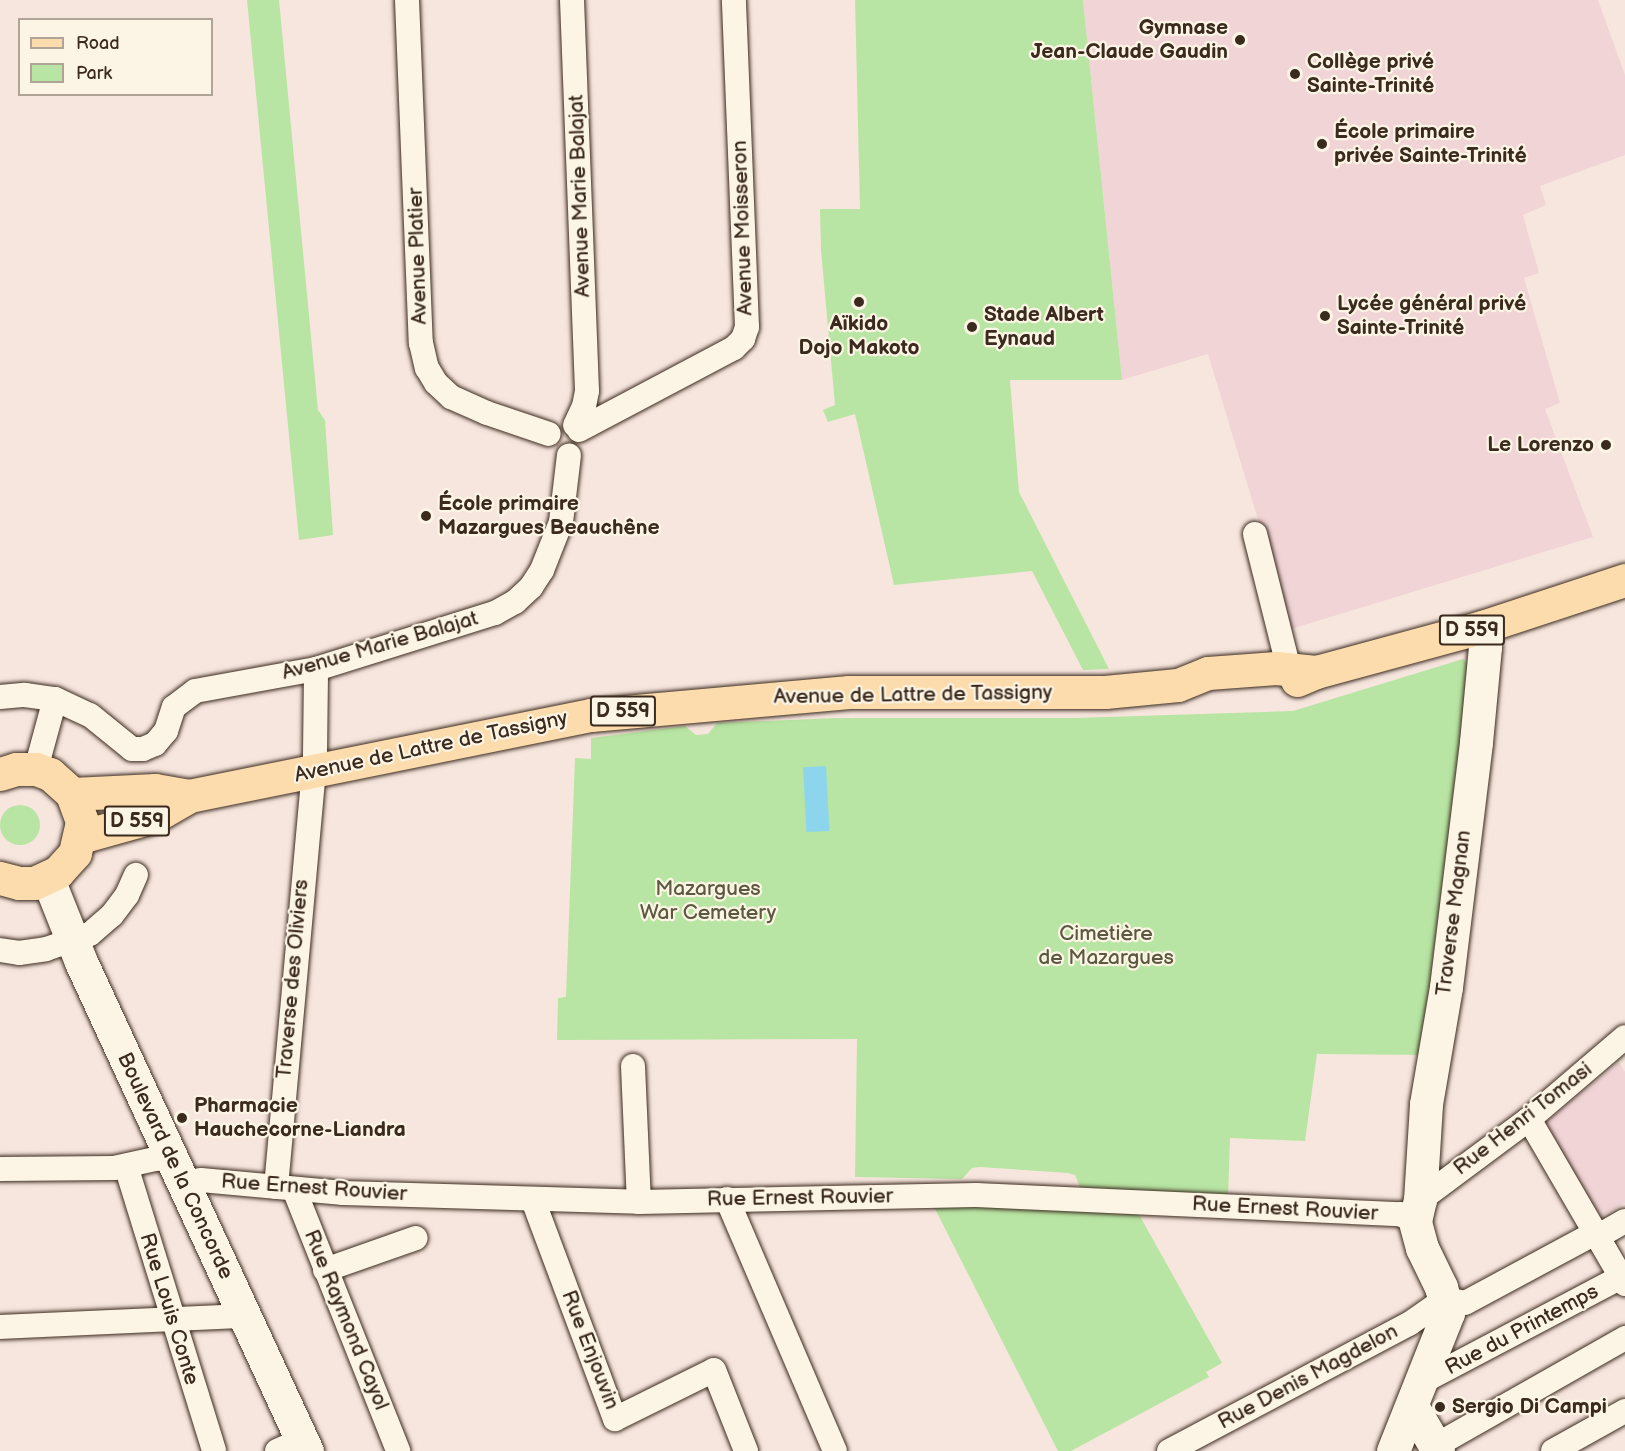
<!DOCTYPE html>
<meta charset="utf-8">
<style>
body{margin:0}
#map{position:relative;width:1625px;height:1451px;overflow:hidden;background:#f7e6de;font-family:"Balsamiq Sans",sans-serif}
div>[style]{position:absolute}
.built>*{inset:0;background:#f1d5d6}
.green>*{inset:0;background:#b8e5a3}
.round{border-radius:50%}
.water>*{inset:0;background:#8cd5ed;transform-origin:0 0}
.roads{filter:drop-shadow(0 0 2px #3b2a1e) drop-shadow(0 0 2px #3b2a1e)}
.street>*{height:24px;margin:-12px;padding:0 12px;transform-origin:12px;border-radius:12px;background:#fcf5e5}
.secondary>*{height:33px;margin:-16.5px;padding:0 16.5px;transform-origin:16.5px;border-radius:16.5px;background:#fcf5e5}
.primary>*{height:33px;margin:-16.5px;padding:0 16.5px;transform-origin:16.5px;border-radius:16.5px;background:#fcdcac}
.dots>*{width:16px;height:16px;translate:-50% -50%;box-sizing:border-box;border:3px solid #fcf5e5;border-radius:50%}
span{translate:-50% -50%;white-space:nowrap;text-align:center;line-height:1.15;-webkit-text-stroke:4.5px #fcf5e5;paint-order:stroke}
.shield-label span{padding:2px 4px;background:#fcf5e5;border:2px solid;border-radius:4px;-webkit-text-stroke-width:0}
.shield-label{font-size:20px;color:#3b2a1e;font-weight:700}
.poi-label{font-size:21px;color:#3b2a1e;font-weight:700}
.right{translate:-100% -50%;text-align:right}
.left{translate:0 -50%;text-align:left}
.street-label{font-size:21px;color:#3b2a1e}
.park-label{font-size:21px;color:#5a593f}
.legend{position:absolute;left:18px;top:18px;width:195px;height:78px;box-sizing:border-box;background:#fcf5e5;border:2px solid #afa495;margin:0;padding:8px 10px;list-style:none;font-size:18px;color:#3b2a1e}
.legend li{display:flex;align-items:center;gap:12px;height:30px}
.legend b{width:30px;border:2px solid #afa495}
</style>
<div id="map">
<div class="built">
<div style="clip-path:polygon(1083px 0,1598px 0,1625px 75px,1625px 155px,1540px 186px,1546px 205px,1523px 215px,1539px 273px,1524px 278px,1560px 403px,1545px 409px,1593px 537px,1291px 629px,1208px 354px,1122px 380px)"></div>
<div style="clip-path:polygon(1619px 1062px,1625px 1072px,1625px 1203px,1598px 1218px,1542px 1125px)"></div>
</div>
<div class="green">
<div style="clip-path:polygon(247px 0,279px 0,318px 410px,325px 420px,333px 535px,299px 540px)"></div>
<div style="clip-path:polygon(855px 0,1083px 0,1122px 380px,1010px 380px,1019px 492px,1109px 669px,1083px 670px,1032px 571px,894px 585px,855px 414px,828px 422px,823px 410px,835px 405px,821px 250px,820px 209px,860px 209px)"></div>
<div style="clip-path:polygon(1463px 659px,1475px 670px,1426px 1055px,1317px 1054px,1305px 1141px,1230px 1138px,1228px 1198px,1080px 1187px,1075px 1175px,1068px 1173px,980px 1167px,972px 1168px,962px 1179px,855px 1177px,857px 1039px,557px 1040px,558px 998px,566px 997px,575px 758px,591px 759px,591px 738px,685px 726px,696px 735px,708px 734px,717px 723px,837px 718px,1074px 718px,1293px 711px)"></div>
<div class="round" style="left:0;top:805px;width:40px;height:40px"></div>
<div style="clip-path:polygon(931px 1201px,1137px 1211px,1222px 1363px,1206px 1372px,1209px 1377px,1071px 1451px,1058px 1451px)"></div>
</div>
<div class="water">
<div style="left:826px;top:766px;width:65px;height:23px;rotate:87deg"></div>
</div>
<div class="roads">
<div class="street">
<div style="left:407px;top:0;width:343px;rotate:87.7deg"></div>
<div style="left:421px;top:343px;width:26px;rotate:77deg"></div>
<div style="left:427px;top:368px;width:17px;rotate:59deg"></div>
<div style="left:436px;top:383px;width:21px;rotate:43deg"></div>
<div style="left:451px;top:397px;width:39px;rotate:24deg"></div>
<div style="left:487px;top:413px;width:65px;rotate:18.7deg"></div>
<div style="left:572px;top:0;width:391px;rotate:87.8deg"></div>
<div style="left:587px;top:391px;width:15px;rotate:101deg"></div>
<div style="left:584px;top:406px;width:21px;rotate:115deg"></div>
<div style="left:579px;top:430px;width:175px;rotate:-27.9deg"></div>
<div style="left:734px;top:348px;width:13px;rotate:-45deg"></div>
<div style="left:743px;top:339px;width:13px;rotate:-72deg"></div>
<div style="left:747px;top:327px;width:327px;rotate:-92.3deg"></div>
<div style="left:1255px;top:534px;width:139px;rotate:75.9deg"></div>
<div style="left:0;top:697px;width:25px;rotate:-5deg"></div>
<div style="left:25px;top:695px;width:30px;rotate:8deg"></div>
<div style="left:55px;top:699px;width:73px;rotate:105.2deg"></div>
<div style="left:55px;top:699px;width:38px;rotate:25deg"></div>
<div style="left:90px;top:715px;width:54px;rotate:39deg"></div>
<div style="left:132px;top:749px;width:11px"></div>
<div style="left:143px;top:749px;width:13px;rotate:-23deg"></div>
<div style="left:155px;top:744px;width:17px;rotate:-50deg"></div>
<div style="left:166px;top:731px;width:25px;rotate:-72deg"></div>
<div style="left:174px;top:707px;width:26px;rotate:-37deg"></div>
<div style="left:195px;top:691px;width:123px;rotate:-10.3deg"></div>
<div style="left:316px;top:669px;width:188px;rotate:-17.4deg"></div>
<div style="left:495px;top:613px;width:23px;rotate:-29deg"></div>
<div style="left:515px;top:602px;width:22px;rotate:-43deg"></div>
<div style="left:531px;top:587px;width:20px;rotate:-57deg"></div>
<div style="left:542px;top:570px;width:52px;rotate:-68.4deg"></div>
<div style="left:561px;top:522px;width:67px;rotate:-83.2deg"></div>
<div style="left:0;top:950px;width:19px;rotate:9deg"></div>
<div style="left:19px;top:953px;width:27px;rotate:-8deg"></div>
<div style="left:46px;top:949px;width:46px;rotate:-18.8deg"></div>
<div style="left:90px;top:934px;width:29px;rotate:-41deg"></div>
<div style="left:112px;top:915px;width:25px;rotate:-53deg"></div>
<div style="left:127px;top:895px;width:22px;rotate:-66deg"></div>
<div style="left:633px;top:1066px;width:136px;rotate:87.5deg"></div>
<div style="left:1529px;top:1119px;width:191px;rotate:59.8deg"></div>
<div style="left:126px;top:1166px;width:298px;rotate:72.8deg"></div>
<div style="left:0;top:1169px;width:114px;rotate:-0.5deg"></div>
<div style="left:114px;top:1168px;width:42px;rotate:-12.4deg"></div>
<div style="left:155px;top:1159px;width:15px;rotate:-32deg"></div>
<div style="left:183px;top:1183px;width:18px;rotate:-9deg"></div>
<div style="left:201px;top:1180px;width:143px;rotate:5.2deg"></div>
<div style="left:343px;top:1193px;width:296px;rotate:1.7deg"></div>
<div style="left:639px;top:1202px;width:337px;rotate:-1.2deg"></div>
<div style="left:976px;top:1195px;width:424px;rotate:2.6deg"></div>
<div style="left:1400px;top:1214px;width:17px;rotate:25deg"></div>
<div style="left:276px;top:1187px;width:434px;rotate:-84.8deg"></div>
<div style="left:315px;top:755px;width:86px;rotate:-89.3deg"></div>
<div style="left:294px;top:1189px;width:282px;rotate:68.3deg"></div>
<div style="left:727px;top:1199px;width:274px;rotate:66.8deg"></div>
<div style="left:533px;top:1200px;width:234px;rotate:69.5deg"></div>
<div style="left:615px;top:1419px;width:110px;rotate:-26.3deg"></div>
<div style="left:714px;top:1370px;width:87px;rotate:68.4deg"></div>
<div style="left:1420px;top:1200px;width:136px;rotate:-36.6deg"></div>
<div style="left:1529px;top:1119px;width:126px;rotate:-40.5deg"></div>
<div style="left:1597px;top:1237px;width:32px;rotate:-30deg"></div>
<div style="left:325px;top:1270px;width:96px;rotate:-19.4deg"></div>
<div style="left:0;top:1327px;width:244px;rotate:-2.6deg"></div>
<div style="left:1422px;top:1382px;width:225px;rotate:-27.8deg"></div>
<div style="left:1435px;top:1446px;width:219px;rotate:-29.6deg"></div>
<div style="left:277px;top:1451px;width:27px;rotate:-24deg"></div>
<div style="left:1169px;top:1451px;width:272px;rotate:-27.9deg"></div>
<div style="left:1409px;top:1324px;width:44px;rotate:-34.8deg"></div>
<div style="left:1445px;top:1299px;width:20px;rotate:11deg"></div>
<div style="left:1465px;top:1303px;width:148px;rotate:-28.3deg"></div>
<div style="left:1553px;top:1451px;width:82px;rotate:-29.1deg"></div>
</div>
<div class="secondary">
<div style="left:48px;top:879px;width:89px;rotate:68.3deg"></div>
<div style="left:81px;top:962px;width:539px;rotate:65.2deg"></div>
<div style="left:1412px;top:1406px;width:52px;rotate:60deg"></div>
<div style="left:1393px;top:1451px;width:149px;rotate:-68.3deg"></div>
<div style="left:1448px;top:1313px;width:27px;rotate:-105deg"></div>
<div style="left:1441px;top:1287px;width:43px;rotate:-116deg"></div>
<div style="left:1422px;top:1248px;width:28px;rotate:-105deg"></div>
<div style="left:1415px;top:1221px;width:22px;rotate:-77deg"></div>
<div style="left:1420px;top:1200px;width:96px;rotate:-86.4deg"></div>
<div style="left:1426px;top:1104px;width:119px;rotate:-80.3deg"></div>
<div style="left:1446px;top:987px;width:247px;rotate:-83deg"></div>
<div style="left:1476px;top:742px;width:95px;rotate:-84.6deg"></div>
<div style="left:1485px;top:647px;width:20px;rotate:-99deg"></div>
</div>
<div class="primary">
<div style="left:1297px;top:680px;width:21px;rotate:-23deg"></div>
<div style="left:1316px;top:672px;width:172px;rotate:-15.2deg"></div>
<div style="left:1482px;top:627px;width:151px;rotate:-18.2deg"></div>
<div style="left:0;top:774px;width:17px;rotate:-17deg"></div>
<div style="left:16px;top:769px;width:20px"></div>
<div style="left:36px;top:769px;width:15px;rotate:20deg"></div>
<div style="left:50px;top:774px;width:30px;rotate:42deg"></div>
<div style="left:72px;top:794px;width:30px;rotate:70deg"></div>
<div style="left:82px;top:822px;width:32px;rotate:103deg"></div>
<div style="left:75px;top:853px;width:25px;rotate:132deg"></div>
<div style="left:58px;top:872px;width:26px;rotate:155deg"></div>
<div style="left:34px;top:883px;width:15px;rotate:180deg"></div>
<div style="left:19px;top:883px;width:20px;rotate:-165deg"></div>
<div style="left:72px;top:794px;width:83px;rotate:-2.8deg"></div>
<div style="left:155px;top:790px;width:35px;rotate:10deg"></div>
<div style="left:80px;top:837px;width:78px;rotate:-15.6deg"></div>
<div style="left:155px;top:816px;width:39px;rotate:-30deg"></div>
<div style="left:189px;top:796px;width:410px;rotate:-11.4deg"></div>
<div style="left:591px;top:715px;width:259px;rotate:-5.1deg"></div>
<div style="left:849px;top:692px;width:256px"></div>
<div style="left:1105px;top:692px;width:73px;rotate:-5.5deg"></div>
<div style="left:1178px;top:685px;width:32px;rotate:-22deg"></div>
<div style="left:1208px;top:673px;width:68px;rotate:-4.2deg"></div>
<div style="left:1276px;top:668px;width:40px;rotate:5.7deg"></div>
</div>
</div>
<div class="dots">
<div style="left:1240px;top:40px;background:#3b2a1e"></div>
<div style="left:1295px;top:74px;background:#3b2a1e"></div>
<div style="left:1322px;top:144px;background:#3b2a1e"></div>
<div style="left:859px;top:302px;background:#3b2a1e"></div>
<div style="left:1325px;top:316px;background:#3b2a1e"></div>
<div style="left:972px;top:327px;background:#3b2a1e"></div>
<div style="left:1606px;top:445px;background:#3b2a1e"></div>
<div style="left:426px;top:516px;background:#3b2a1e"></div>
<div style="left:182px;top:1118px;background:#3b2a1e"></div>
<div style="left:1440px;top:1407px;background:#3b2a1e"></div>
</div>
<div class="shield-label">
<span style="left:1472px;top:630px">D 559</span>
<span style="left:623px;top:711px">D 559</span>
<span style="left:137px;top:821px">D 559</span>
</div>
<div class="poi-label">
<span class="right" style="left:1228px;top:40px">Gymnase<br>Jean-Claude Gaudin</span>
<span class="left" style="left:1307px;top:74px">Collège privé<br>Sainte-Trinité</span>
<span class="left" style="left:1334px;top:144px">École primaire<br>privée Sainte-Trinité</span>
<span class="left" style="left:1337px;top:316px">Lycée général privé<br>Sainte-Trinité</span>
<span class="left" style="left:984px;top:327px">Stade Albert<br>Eynaud</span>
<span style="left:859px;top:336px">Aïkido<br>Dojo Makoto</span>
<span class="right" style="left:1594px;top:445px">Le Lorenzo</span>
<span class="left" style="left:438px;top:516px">École primaire<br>Mazargues Beauchêne</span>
<span class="left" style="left:194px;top:1118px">Pharmacie<br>Hauchecorne-Liandra</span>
<span class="left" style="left:1452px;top:1407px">Sergio Di Campi</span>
</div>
<div class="street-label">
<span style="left:580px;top:196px;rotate:-92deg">Avenue Marie Balajat</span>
<span style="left:743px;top:228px;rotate:-92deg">Avenue Moisseron</span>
<span style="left:418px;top:256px;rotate:-92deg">Avenue Platier</span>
<span style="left:380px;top:646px;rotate:-16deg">Avenue Marie Balajat</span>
<span style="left:913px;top:695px;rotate:-1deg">Avenue de Lattre de Tassigny</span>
<span style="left:431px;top:747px;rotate:-12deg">Avenue de Lattre de Tassigny</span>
<span style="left:1454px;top:913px;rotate:-83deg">Traverse Magnan</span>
<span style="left:293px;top:979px;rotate:-85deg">Traverse des Oliviers</span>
<span style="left:1523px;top:1119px;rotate:-38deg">Rue Henri Tomasi</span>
<span style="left:175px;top:1166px;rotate:65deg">Boulevard de la Concorde</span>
<span style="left:314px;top:1188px;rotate:4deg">Rue Ernest Rouvier</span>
<span style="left:800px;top:1198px;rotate:-1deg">Rue Ernest Rouvier</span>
<span style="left:1285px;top:1209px;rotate:3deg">Rue Ernest Rouvier</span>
<span style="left:169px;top:1309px;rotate:73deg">Rue Louis Conte</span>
<span style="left:346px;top:1320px;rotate:68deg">Rue Raymond Cayol</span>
<span style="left:1522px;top:1330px;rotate:-28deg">Rue du Printemps</span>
<span style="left:590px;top:1350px;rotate:69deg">Rue Enjouvin</span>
<span style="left:1308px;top:1377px;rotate:-28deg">Rue Denis Magdelon</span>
</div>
<div class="park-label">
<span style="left:708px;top:901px">Mazargues<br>War Cemetery</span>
<span style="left:1106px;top:946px">Cimetière<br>de Mazargues</span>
</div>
<ul class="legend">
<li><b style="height:8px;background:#fcdcac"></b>Road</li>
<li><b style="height:16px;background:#b8e5a3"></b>Park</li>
</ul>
</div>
